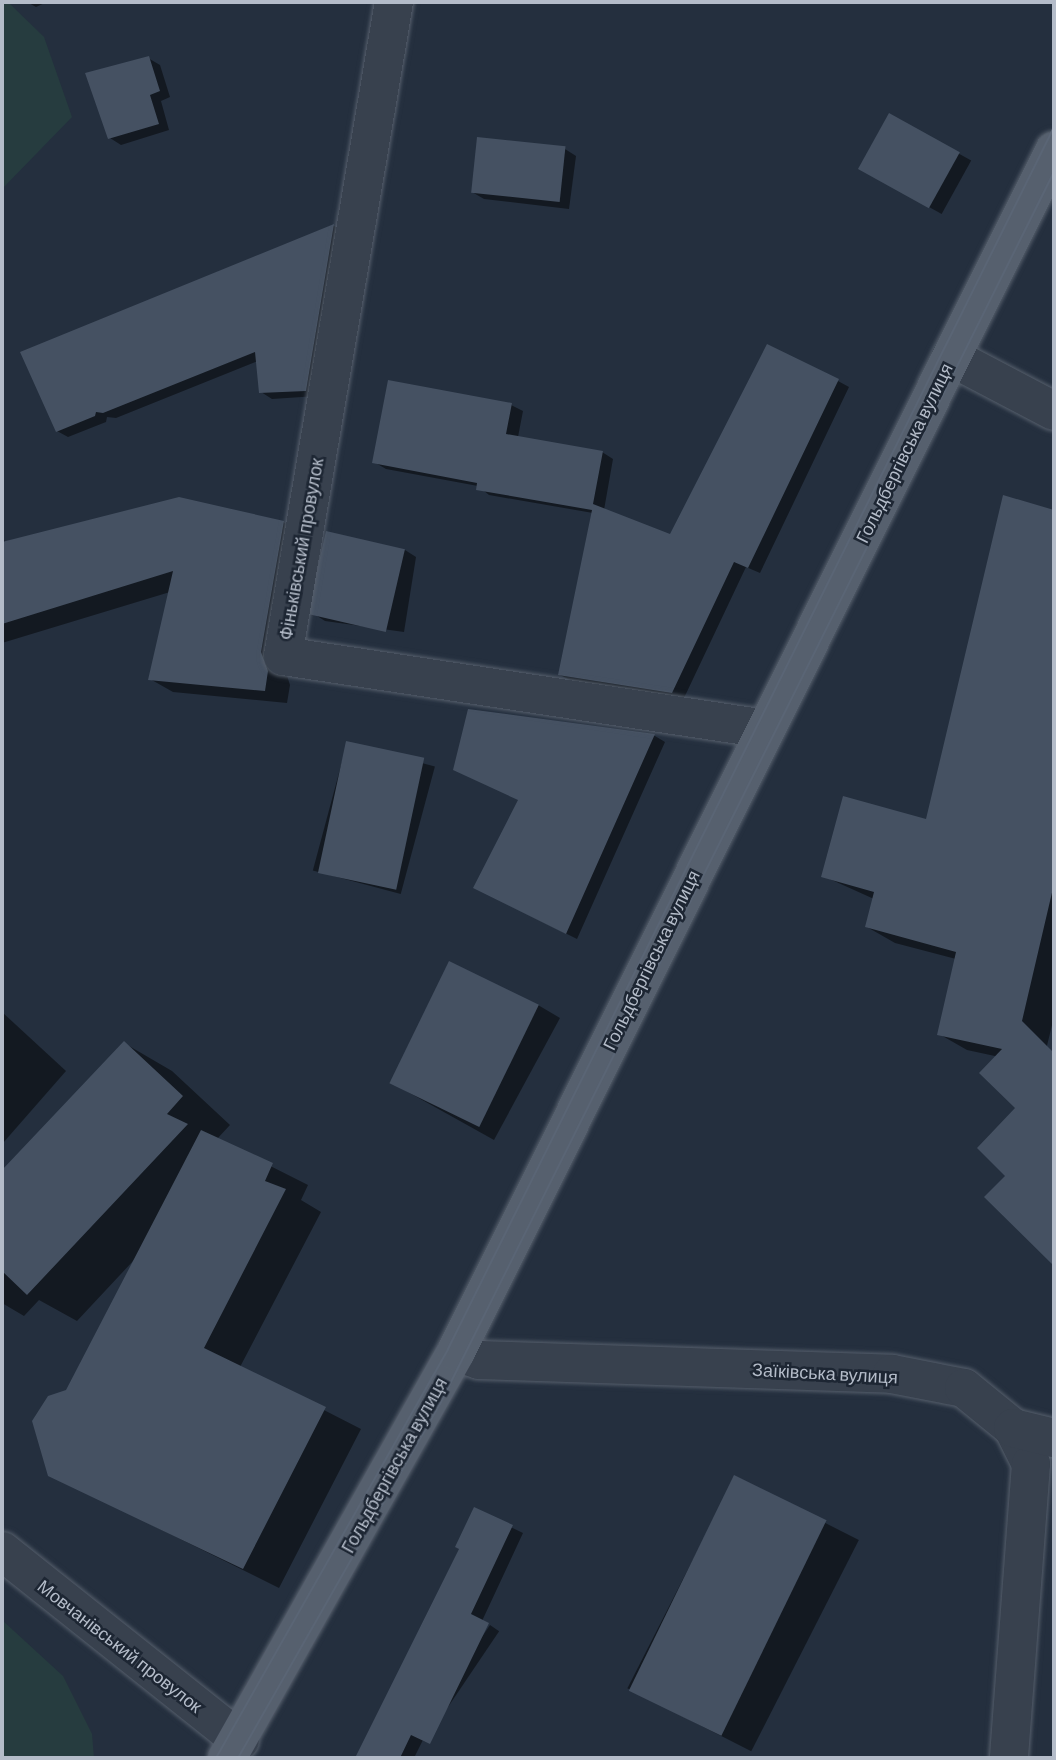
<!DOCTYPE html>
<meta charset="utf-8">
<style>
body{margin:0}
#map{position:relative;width:1056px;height:1760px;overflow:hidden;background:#242f3e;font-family:Barlow,sans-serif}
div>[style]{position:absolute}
.green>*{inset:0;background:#263c3f}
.shadow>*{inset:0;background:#0007;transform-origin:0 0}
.building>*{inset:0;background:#455162;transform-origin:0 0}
.roads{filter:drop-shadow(0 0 2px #565f6c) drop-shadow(0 0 2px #565f6c)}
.minor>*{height:38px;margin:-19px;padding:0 19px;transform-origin:19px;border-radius:19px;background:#38414e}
.major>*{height:38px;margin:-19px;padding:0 19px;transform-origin:19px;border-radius:19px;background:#56606e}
.tram>*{height:2px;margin:-1px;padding:0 1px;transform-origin:1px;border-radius:1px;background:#5a6575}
span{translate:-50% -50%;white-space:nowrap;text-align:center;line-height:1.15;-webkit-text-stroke:5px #1d2633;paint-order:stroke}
.street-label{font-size:18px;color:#b4bcc9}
.frame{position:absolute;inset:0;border:4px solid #b4bcc9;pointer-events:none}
</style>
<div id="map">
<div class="green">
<div style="clip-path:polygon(2px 2px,8px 2px,44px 37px,72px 117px,2px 189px)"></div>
<div style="clip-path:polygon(2px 1620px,63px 1676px,92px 1734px,94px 1758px,2px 1758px)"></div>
</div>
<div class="shadow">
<div style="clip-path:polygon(27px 2px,47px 2px,36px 7px)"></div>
<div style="clip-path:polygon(148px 58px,160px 65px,170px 97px,161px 101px,169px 130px,121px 145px,110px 138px)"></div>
<div style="left:889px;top:115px;width:94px;height:61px;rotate:29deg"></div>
<div style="clip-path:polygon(565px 149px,576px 156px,569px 209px,484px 199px,472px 192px)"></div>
<div style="clip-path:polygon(334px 226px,345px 232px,317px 396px,272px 399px,261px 392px,258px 361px,116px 418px,107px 417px,106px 422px,68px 437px,57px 431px,22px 353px)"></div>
<div style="clip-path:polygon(838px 381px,849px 387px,760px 573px,746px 567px,684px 698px,572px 681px,560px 675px,593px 513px,489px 495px,478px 486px,386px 469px,374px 462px,511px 405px,523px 411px,518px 437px,602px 452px,613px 459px,604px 510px,671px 536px)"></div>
<div style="clip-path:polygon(1004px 498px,1054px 511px,1054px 1017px,1042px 1066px,967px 1050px,939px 1034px,956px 959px,895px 943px,867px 927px,874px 899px,823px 876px,927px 821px)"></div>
<div style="clip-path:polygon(283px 522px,306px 536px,284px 666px,290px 685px,287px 703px,173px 692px,150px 679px,170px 592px,2px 643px,2px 532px,5px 543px)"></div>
<div style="clip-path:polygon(405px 550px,416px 557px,404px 632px,325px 621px,314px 614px)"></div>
<div style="clip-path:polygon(469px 710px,655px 736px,665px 742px,577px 939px,487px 894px,520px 800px)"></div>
<div style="left:347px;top:743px;width:91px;height:132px;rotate:15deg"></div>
<div style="clip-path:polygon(538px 1005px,560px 1018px,494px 1140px,390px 1082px)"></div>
<div style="clip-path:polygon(2px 1012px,66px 1071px,3px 1143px,2px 1142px)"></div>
<div style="clip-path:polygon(124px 1043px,172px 1071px,230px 1125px,217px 1139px,308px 1185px,301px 1200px,321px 1212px,240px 1367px,361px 1429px,279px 1588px,49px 1474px,67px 1392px,134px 1260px,77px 1321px,39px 1300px,24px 1316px,2px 1303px,2px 1173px)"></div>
<div style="clip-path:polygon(1054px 1065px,1054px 1263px,987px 1197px,1007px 1176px,1018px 1108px,1014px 1105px)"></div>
<div style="left:735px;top:1477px;width:139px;height:237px;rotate:27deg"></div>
<div style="clip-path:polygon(475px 1510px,523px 1533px,482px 1621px,414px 1758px,357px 1758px,461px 1548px)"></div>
<div style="left:490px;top:1625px;width:11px;height:133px;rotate:34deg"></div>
</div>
<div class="building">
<div style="clip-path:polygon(149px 56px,160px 91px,150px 95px,159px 124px,108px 139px,85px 73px)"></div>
<div style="left:889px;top:113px;width:81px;height:64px;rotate:29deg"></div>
<div style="left:477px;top:137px;width:89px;height:56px;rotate:6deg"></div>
<div style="clip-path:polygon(334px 224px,306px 391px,259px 393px,255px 352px,103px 413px,96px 412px,95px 416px,56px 432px,20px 352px)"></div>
<div style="clip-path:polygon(767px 344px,839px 379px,748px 568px,734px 562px,672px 693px,558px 675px,592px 510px,476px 490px,477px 483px,372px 463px,388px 380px,512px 403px,506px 434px,603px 451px,593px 504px,670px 534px)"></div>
<div style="clip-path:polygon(1003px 495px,1054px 510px,1054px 884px,1022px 1021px,1054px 1053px,1054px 1266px,984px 1197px,1005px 1176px,977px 1148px,1015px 1108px,979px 1073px,1002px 1049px,937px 1035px,956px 952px,865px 927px,874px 892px,821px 877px,843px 796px,926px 819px)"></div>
<div style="clip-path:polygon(179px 497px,284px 521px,261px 652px,268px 671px,265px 691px,148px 680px,173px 571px,2px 624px,2px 542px)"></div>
<div style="left:326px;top:531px;width:81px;height:85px;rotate:13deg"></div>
<div style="clip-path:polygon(468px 709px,655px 734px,566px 934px,473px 888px,518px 800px,453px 770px)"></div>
<div style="left:346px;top:741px;width:80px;height:135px;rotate:12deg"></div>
<div style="left:449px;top:961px;width:100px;height:136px;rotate:26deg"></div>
<div style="clip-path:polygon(124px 1041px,183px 1096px,167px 1114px,188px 1124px,27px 1295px,2px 1271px,2px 1170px)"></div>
<div style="clip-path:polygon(201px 1130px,273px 1163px,265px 1181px,286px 1189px,204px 1348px,326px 1407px,243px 1569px,48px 1476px,32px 1421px,48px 1396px,66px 1390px)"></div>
<div style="left:734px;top:1475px;width:103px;height:240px;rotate:26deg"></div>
<div style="clip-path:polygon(474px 1507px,513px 1525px,471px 1614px,489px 1623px,430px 1744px,411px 1735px,400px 1758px,355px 1758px,459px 1549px,455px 1547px)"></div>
</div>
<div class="roads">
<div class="minor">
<div style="left:394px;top:2px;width:663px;rotate:99.63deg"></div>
<div style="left:283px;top:656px;width:488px;rotate:8.6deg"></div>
<div style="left:951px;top:357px;width:116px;rotate:27.7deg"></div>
<div style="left:456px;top:1352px;width:24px;rotate:19deg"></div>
<div style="left:479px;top:1360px;width:413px;rotate:1.9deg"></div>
<div style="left:892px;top:1374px;width:73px;rotate:11deg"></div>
<div style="left:964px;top:1388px;width:63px;rotate:39.2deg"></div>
<div style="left:1013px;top:1428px;width:40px;rotate:63.4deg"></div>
<div style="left:1031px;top:1464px;width:295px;rotate:94.3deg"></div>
<div style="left:1013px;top:1428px;width:42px;rotate:13.7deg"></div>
<div style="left:2px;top:1551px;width:304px;rotate:38.5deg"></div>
</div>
<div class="major">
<div style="left:227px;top:1758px;width:466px;rotate:-60.6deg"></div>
<div style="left:456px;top:1352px;width:1342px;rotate:-63.53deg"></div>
</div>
</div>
<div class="tram">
<div style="left:216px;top:1758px;width:470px;rotate:-60.4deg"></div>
<div style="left:448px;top:1349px;width:1364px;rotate:-63.62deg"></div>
<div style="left:238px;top:1758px;width:408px;rotate:-60.3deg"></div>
<div style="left:440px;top:1404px;width:1377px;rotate:-63.51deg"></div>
</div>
<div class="street-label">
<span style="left:904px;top:453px;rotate:-64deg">Гольдбергівська вулиця</span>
<span style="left:301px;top:549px;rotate:-80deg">Фіньківський провулок</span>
<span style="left:651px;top:960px;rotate:-64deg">Гольдбергівська вулиця</span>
<span style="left:825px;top:1373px;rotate:3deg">Заїківська вулиця</span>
<span style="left:394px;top:1465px;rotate:-61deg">Гольдбергівська вулиця</span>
<span style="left:120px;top:1646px;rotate:38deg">Мовчанівський провулок</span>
</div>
<div class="frame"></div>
</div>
